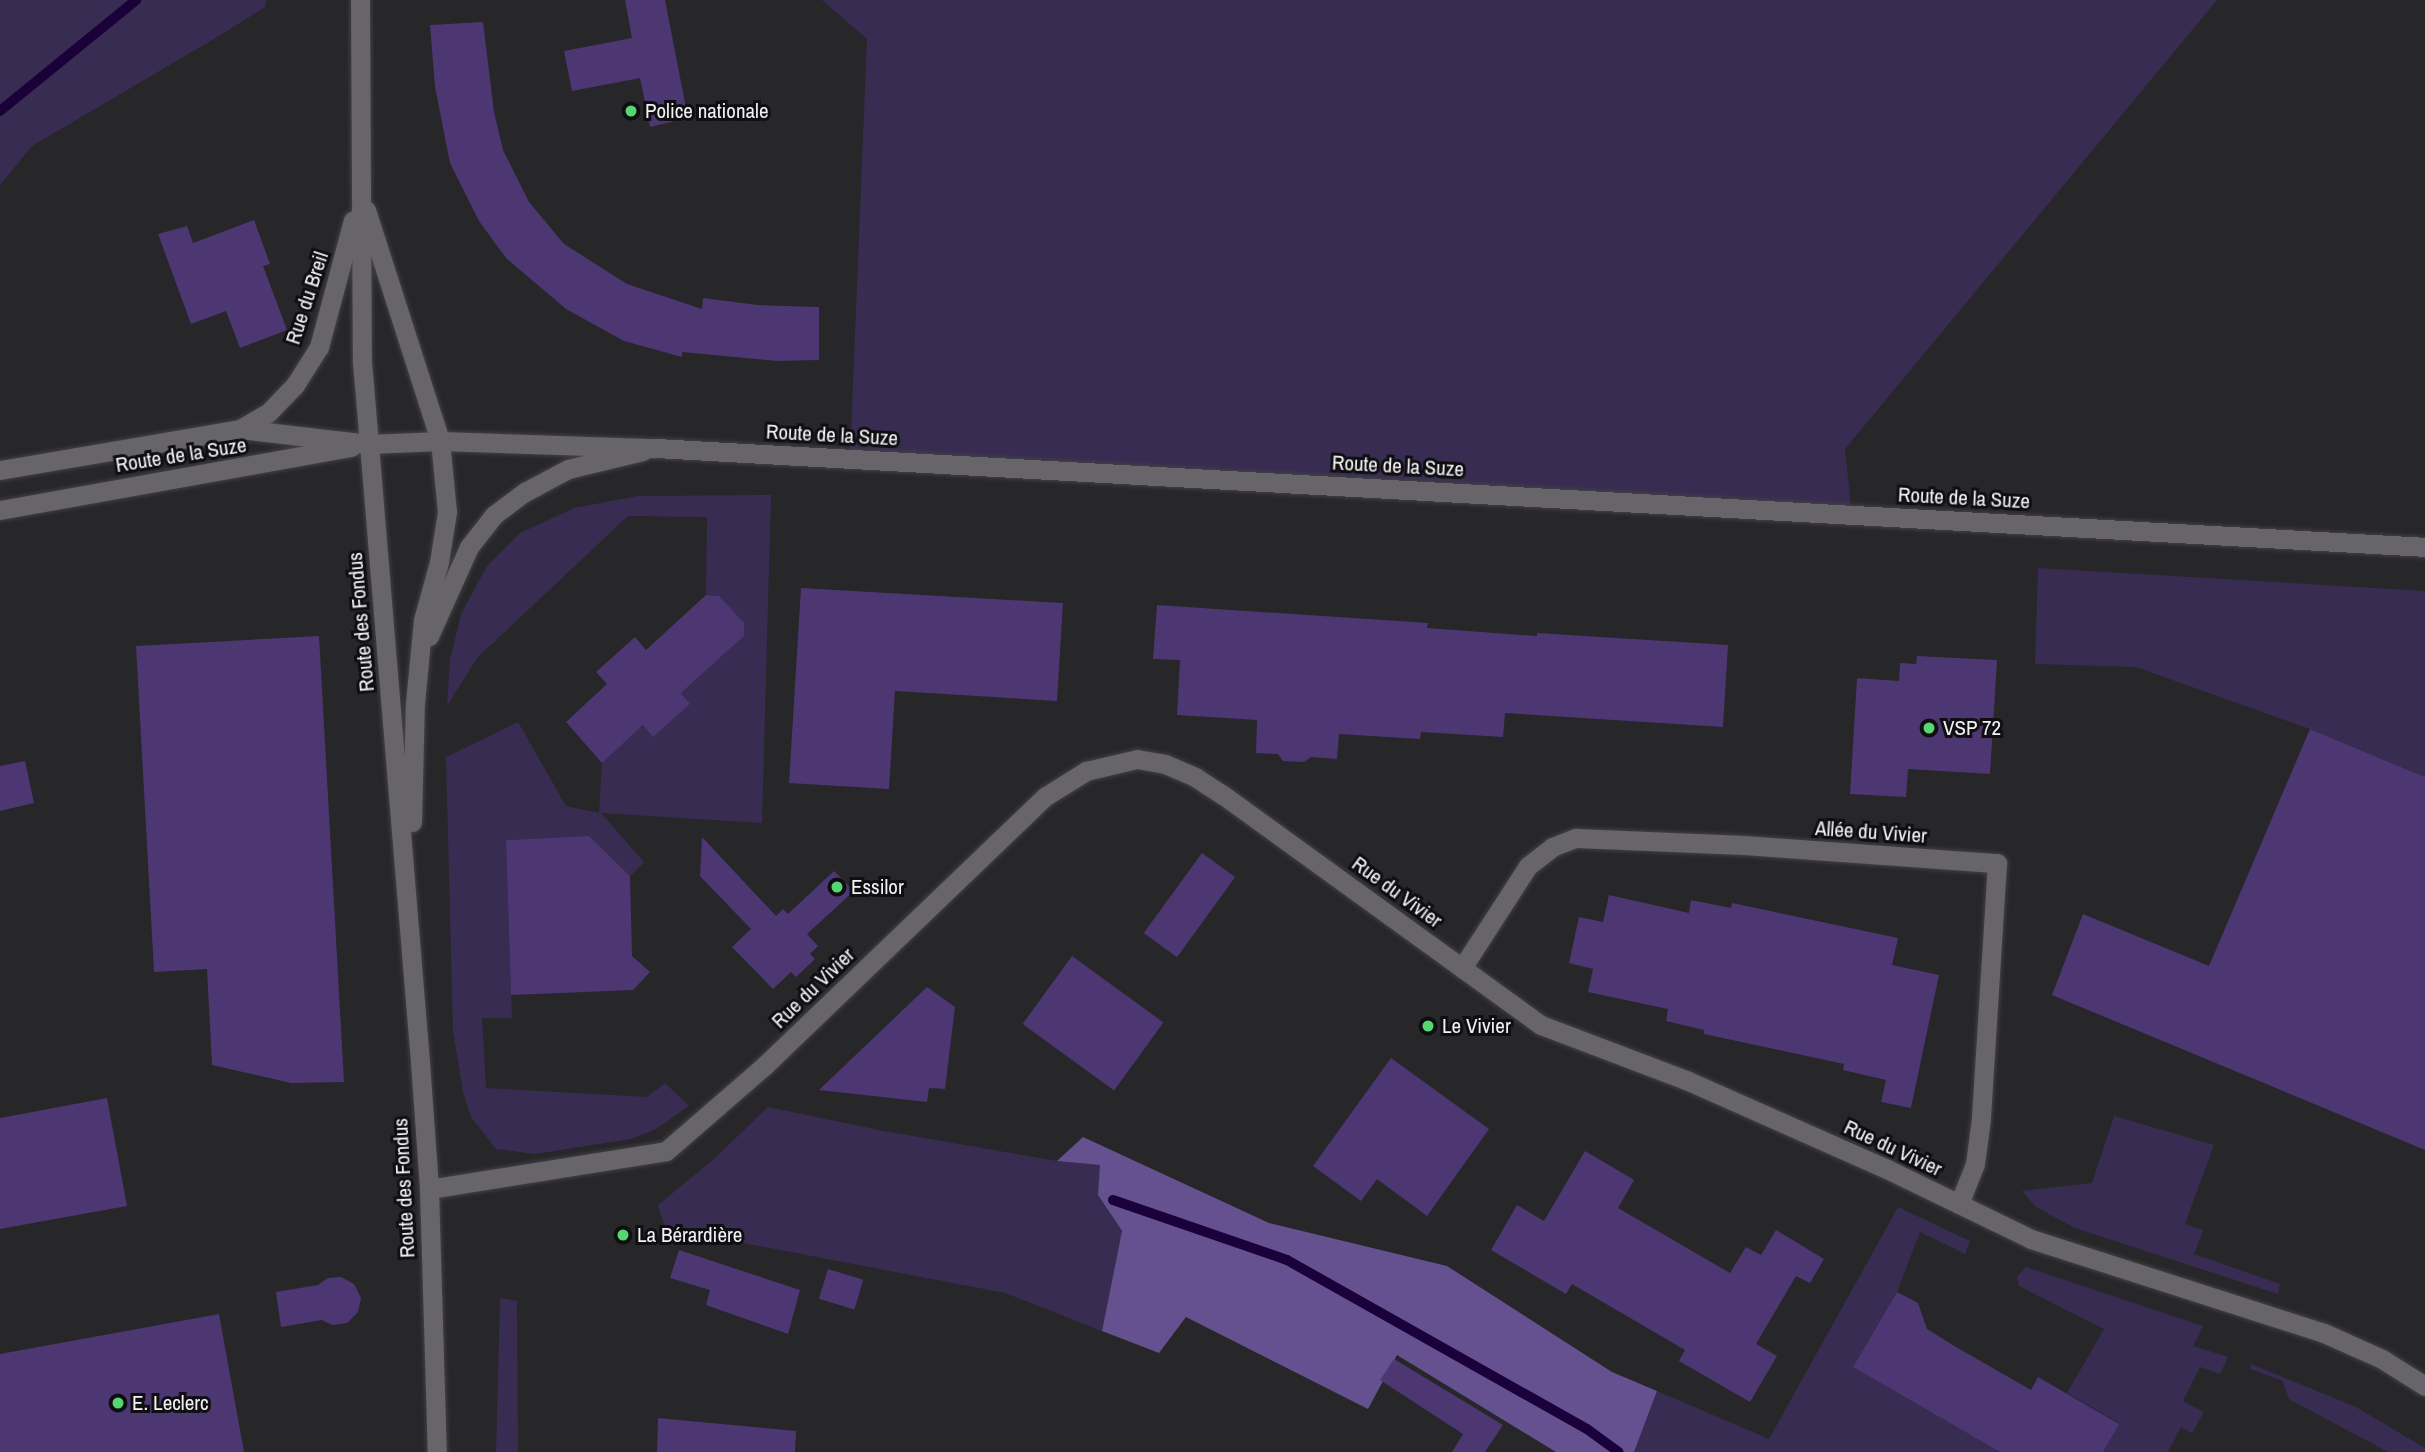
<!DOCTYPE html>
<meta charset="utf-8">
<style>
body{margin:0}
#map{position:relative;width:2425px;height:1452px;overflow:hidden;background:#272629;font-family:"Archivo Narrow",sans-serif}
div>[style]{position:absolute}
.green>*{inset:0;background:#392c53}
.forest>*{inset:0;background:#65518f}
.stream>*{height:10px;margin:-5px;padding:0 5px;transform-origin:5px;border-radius:5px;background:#1b0139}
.building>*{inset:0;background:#4c3773;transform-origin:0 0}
.roads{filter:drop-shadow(0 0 2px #424144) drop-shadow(0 0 2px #424144)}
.minor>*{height:19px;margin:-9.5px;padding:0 9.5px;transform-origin:9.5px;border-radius:9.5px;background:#67656a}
.tertiary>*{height:19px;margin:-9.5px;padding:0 9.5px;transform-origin:9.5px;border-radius:9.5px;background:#67656a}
.secondary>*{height:19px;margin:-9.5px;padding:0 9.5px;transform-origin:9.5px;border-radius:9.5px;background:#67656a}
.dots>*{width:19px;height:19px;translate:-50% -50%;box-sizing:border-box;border:4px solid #0f0f11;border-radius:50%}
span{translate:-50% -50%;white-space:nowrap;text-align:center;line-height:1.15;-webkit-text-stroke:6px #0f0f11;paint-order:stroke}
.poi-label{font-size:21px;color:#f2f1f4}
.left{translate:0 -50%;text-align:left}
.street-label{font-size:21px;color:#f2f1f4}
</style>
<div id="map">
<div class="green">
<div style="clip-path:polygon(0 0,266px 0,265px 7px,224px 33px,32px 146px,0 185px)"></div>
<div style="clip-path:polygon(822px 0,2217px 0,1845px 449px,1852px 515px,850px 458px,867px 39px)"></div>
<div style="clip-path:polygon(771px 495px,762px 823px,601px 813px,644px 862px,630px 876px,589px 836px,506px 840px,512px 1018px,482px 1018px,486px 1088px,647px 1097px,665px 1083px,689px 1106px,656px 1129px,631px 1139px,535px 1154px,496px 1149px,471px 1117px,463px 1092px,453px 1031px,446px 757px,518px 722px,566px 806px,599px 813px,602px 763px,643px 725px,654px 736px,690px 704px,681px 693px,744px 636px,719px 596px,706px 595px,707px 517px,628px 516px,477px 658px,447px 706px,450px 660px,461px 614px,487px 566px,520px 533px,574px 508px,638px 496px)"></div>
<div style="clip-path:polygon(2038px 568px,2425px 591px,2425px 777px,2310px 729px,2136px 667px,2035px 664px)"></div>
<div style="clip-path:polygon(768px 1107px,884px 1131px,1057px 1161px,1101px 1165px,1098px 1195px,1122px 1232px,1102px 1331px,1005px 1293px,665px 1228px,658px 1205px,713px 1160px)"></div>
<div style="clip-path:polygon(2114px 1116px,2214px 1145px,2185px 1224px,2203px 1230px,2194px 1254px,2280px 1284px,2278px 1294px,2075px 1228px,2036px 1207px,2022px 1191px,2092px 1183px)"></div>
<div style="clip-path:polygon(1898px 1207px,1970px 1241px,1965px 1254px,1920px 1232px,1897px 1292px,1853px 1367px,2000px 1452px,1634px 1452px,1657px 1391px,1769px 1439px)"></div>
<div style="clip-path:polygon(2026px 1267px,2203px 1326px,2193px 1346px,2228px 1357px,2220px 1374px,2200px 1367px,2183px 1401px,2204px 1412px,2192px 1433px,2181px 1427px,2168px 1452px,2103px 1452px,2119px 1423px,2067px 1393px,2104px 1329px,2019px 1286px,2017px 1277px)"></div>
<div style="clip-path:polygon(500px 1298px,517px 1301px,518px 1452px,496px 1452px)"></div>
<div style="clip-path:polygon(2251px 1364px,2356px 1407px,2425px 1448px,2425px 1452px,2388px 1452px,2289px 1399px,2283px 1381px,2250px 1369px)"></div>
</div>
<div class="forest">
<div style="clip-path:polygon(1083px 1137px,1269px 1223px,1447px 1266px,1612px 1372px,1657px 1391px,1634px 1452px,1556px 1452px,1397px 1355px,1368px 1409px,1186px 1317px,1159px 1353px,1102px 1331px,1122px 1231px,1098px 1195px,1100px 1165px,1057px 1161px)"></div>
</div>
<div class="stream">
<div style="left:0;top:111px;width:176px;rotate:-39.2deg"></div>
<div style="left:1113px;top:1200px;width:184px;rotate:19deg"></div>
<div style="left:1287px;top:1260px;width:344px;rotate:29.4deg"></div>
<div style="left:1587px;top:1429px;width:39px;rotate:36deg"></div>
</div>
<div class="building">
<div style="clip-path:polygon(625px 0,665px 0,688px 118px,650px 127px,640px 78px,572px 91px,564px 51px,632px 38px)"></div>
<div style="clip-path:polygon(483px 22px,494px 112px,503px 150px,529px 202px,564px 244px,627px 284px,702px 309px,703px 298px,758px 305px,819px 307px,819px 360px,778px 361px,682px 352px,682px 357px,624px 341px,566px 309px,506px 258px,479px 221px,450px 163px,435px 87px,430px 25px)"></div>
<div style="clip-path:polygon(254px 220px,270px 264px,263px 266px,287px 330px,240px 348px,226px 311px,191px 324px,158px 234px,187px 226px,193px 243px)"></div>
<div style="clip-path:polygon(801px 588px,1063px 603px,1057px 701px,895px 691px,889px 789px,789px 783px)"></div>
<div style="clip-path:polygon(706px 595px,719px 596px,744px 623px,744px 636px,681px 693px,690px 704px,653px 737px,643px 725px,602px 763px,566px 722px,607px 684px,596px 672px,635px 637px,646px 650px)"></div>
<div style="clip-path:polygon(1157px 605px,1428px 623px,1427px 628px,1537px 636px,1537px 633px,1728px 645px,1723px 727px,1505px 713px,1503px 737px,1421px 732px,1420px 739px,1339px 734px,1337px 759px,1311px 757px,1304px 762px,1283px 761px,1278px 754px,1256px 753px,1257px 720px,1177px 715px,1180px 660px,1153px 659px)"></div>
<div style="clip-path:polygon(319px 636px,344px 1082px,291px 1083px,212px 1065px,207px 969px,154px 972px,136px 646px)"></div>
<div style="clip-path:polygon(1917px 656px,1997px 660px,1990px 774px,1908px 769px,1906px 797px,1850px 794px,1857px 678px,1899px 681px,1900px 663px,1916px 664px)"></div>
<div style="clip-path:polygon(2310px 729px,2425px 777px,2425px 1150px,2052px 995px,2083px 914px,2209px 966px)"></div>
<div style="clip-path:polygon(25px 761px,34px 803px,0 811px,0 766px)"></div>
<div style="clip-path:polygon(589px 836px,630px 876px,632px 956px,650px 972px,633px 990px,511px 995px,506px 840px)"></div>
<div style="clip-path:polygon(702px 837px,776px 916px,783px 909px,788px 914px,834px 871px,854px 891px,807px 934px,818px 946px,810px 954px,815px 959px,796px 977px,791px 972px,773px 989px,732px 947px,751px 929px,700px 876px)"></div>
<div style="left:1202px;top:853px;width:41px;height:99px;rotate:36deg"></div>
<div style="clip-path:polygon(1609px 895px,1689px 913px,1691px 900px,1731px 908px,1732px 903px,1898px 938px,1892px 965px,1939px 975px,1911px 1108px,1881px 1102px,1886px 1080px,1843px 1070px,1844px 1064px,1704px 1034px,1704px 1030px,1666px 1021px,1668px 1009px,1588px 992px,1593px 969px,1569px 963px,1579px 917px,1603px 922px)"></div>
<div style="left:1072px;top:956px;width:113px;height:84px;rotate:36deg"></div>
<div style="clip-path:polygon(927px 987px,955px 1007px,945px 1089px,929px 1088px,927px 1102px,819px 1090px)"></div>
<div style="clip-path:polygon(1391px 1058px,1489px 1129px,1427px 1216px,1377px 1179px,1361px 1201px,1313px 1166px)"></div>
<div style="clip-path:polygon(107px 1098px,127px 1206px,0 1229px,0 1118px)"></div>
<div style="clip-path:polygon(1585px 1151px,1634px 1180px,1618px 1208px,1730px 1273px,1746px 1247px,1761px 1255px,1776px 1230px,1824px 1259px,1810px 1283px,1796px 1276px,1756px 1344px,1777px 1356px,1750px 1402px,1679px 1361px,1685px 1350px,1572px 1284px,1566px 1294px,1491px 1250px,1517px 1205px,1544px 1221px)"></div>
<div style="clip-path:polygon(679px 1250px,800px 1290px,788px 1334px,706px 1305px,710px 1290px,670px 1278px)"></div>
<div style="left:828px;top:1269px;width:37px;height:31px;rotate:17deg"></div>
<div style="clip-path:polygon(341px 1277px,354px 1284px,361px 1298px,358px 1312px,347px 1323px,332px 1325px,322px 1320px,281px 1327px,276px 1292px,318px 1285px,328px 1278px)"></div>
<div style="clip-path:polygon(1897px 1292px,1918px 1303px,1927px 1329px,1956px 1347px,2031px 1390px,2038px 1377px,2119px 1424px,2103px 1452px,2000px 1452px,1853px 1367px)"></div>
<div style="clip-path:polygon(219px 1314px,244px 1452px,0 1452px,0 1354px)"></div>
<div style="clip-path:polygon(1394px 1359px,1503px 1425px,1485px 1452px,1452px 1452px,1463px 1434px,1380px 1380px)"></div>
<div style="clip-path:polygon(658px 1418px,796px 1431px,795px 1452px,657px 1452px)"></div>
</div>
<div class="roads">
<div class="minor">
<div style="left:360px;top:0;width:362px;rotate:89.7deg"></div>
<div style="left:362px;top:362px;width:82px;rotate:85.1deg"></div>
<div style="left:366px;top:210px;width:243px;rotate:72.2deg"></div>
<div style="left:240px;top:429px;width:32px;rotate:-30deg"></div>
<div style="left:268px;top:413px;width:39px;rotate:-46deg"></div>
<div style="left:295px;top:385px;width:45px;rotate:-57.7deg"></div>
<div style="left:319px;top:347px;width:131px;rotate:-75deg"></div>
<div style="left:1462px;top:968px;width:121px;rotate:-57.1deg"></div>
<div style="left:1528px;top:866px;width:31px;rotate:-38deg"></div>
<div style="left:1552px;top:847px;width:26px;rotate:-21deg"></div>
<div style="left:1576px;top:838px;width:168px;rotate:2.4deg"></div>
<div style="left:1744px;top:845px;width:254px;rotate:4.1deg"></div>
<div style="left:1997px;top:863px;width:256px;rotate:93.6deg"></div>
<div style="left:1981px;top:1119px;width:45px;rotate:97.6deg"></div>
<div style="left:1975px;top:1164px;width:43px;rotate:111.8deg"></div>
<div style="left:429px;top:1189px;width:240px;rotate:-9.1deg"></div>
<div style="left:666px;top:1151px;width:130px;rotate:-40.9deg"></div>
<div style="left:764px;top:1066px;width:390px;rotate:-43.8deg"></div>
<div style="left:1046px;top:796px;width:47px;rotate:-32deg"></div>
<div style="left:1086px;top:771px;width:52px;rotate:-13.2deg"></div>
<div style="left:1137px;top:759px;width:28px;rotate:10deg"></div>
<div style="left:1165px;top:764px;width:33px;rotate:23deg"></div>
<div style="left:1195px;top:777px;width:33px;rotate:33deg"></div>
<div style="left:1223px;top:795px;width:392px;rotate:35.9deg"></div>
<div style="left:1541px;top:1025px;width:155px;rotate:20.8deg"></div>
<div style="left:1686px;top:1080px;width:220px;rotate:23.9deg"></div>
<div style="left:1887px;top:1169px;width:160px;rotate:25.9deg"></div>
<div style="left:2031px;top:1239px;width:308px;rotate:17.8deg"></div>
<div style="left:2324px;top:1333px;width:64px;rotate:24.1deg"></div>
<div style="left:2382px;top:1359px;width:51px;rotate:32.1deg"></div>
</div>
<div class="tertiary">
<div style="left:369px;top:444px;width:620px;rotate:85.28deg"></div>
<div style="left:420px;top:1062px;width:127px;rotate:85.9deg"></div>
<div style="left:429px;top:1189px;width:263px;rotate:88.3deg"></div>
<div style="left:429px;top:636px;width:98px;rotate:-65.8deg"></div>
<div style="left:469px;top:547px;width:41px;rotate:-52deg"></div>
<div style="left:494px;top:515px;width:39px;rotate:-37deg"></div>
<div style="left:525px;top:492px;width:49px;rotate:-28.1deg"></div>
<div style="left:568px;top:469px;width:77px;rotate:-13.5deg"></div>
<div style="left:412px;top:822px;width:119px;rotate:-88.6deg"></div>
<div style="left:415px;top:703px;width:83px;rotate:-84.5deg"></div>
<div style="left:423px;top:620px;width:60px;rotate:-74.6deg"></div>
<div style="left:439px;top:562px;width:51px;rotate:-80.9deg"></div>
<div style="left:447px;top:512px;width:71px;rotate:-95.6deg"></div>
</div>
<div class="secondary">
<div style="left:0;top:470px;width:243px;rotate:-9.7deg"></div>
<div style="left:240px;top:429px;width:130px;rotate:6.6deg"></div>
<div style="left:369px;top:444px;width:71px;rotate:-2.4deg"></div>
<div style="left:440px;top:441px;width:216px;rotate:1.9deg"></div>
<div style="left:656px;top:448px;width:1772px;rotate:3.2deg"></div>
<div style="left:0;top:510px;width:357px;rotate:-10.2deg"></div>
</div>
</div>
<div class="dots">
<div style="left:631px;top:111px;background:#55d672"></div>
<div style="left:1929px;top:728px;background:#55d672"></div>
<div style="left:837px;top:887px;background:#55d672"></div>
<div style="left:1428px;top:1026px;background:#55d672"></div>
<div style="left:623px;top:1235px;background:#55d672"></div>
<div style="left:118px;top:1403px;background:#55d672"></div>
</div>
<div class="poi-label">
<span class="left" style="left:645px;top:111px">Police nationale</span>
<span class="left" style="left:1943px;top:728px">VSP 72</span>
<span class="left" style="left:851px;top:887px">Essilor</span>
<span class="left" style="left:1442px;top:1026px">Le Vivier</span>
<span class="left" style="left:637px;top:1235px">La Bérardière</span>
<span class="left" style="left:132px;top:1403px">E. Leclerc</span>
</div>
<div class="street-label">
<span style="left:307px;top:298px;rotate:-72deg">Rue du Breil</span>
<span style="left:832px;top:435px;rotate:3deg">Route de la Suze</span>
<span style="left:181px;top:455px;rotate:-9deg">Route de la Suze</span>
<span style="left:1398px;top:466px;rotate:3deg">Route de la Suze</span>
<span style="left:1964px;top:498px;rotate:3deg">Route de la Suze</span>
<span style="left:361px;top:622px;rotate:-95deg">Route des Fondus</span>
<span style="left:1871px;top:832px;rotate:4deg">Allée du Vivier</span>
<span style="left:1397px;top:892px;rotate:36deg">Rue du Vivier</span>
<span style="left:813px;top:988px;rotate:-44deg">Rue du Vivier</span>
<span style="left:1893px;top:1148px;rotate:25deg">Rue du Vivier</span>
<span style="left:404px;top:1188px;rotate:-93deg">Route des Fondus</span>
</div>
</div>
